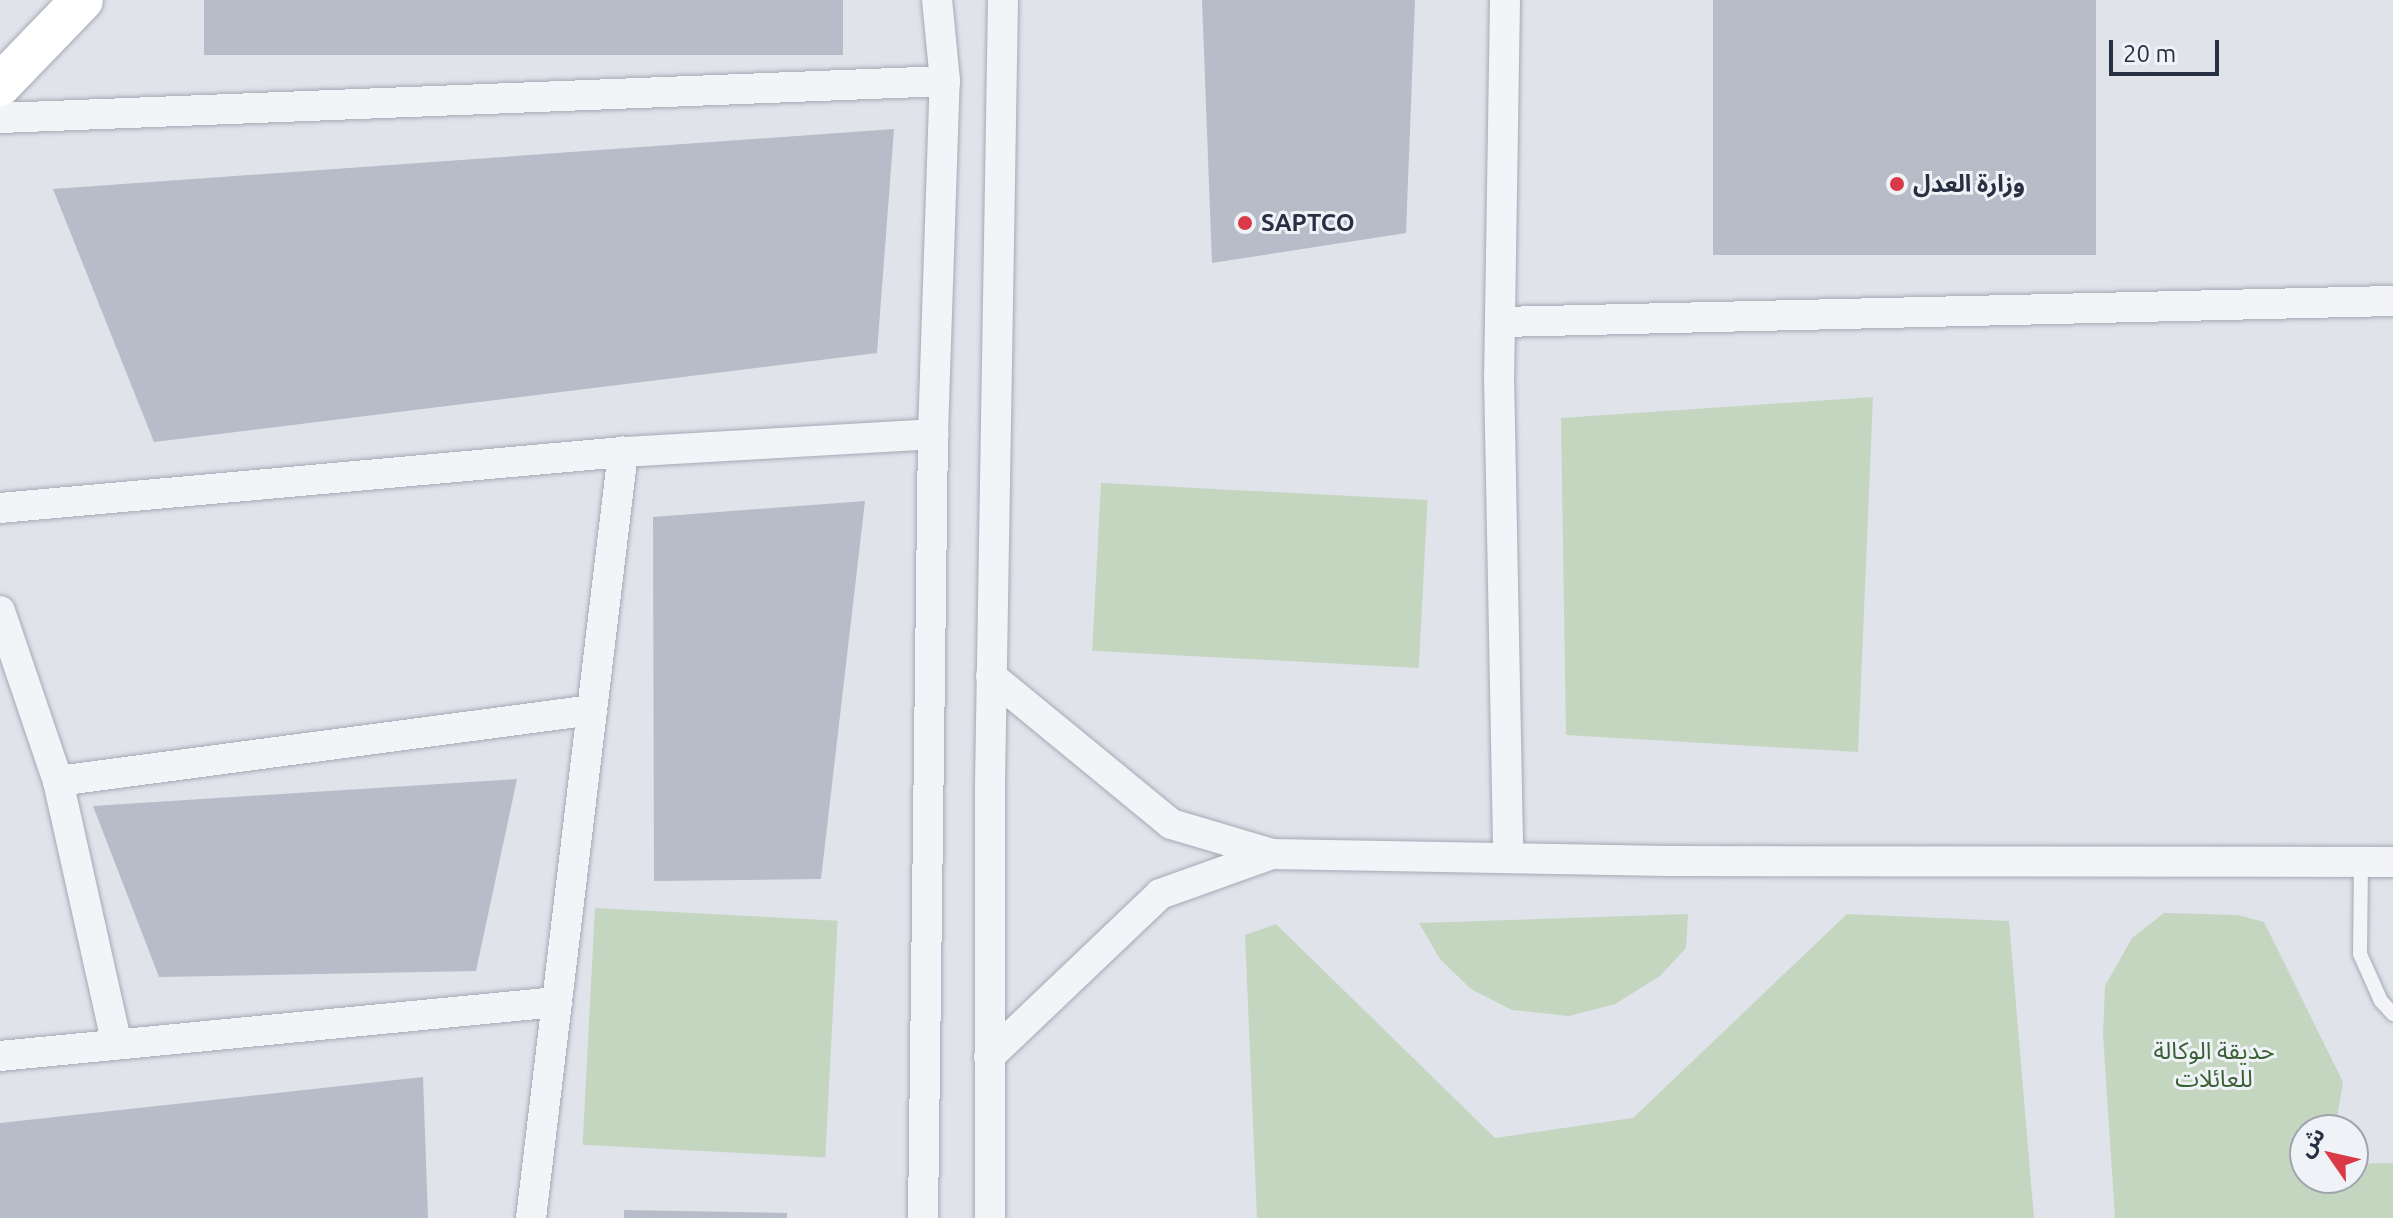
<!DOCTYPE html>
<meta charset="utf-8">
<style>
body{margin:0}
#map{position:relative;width:2393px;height:1218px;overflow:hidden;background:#e0e3ea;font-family:Ubuntu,"Noto Sans Arabic",sans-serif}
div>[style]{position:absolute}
.green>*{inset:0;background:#c4d5c0;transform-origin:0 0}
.building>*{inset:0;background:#b6bcc8;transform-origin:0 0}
.roads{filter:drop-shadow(0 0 2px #a5a9b5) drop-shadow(0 0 2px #a5a9b5)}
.lane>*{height:14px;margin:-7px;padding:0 7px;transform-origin:7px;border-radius:7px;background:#f3f4f8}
.street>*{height:30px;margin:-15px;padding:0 15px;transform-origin:15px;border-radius:15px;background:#f3f4f8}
.secondary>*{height:42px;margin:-21px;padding:0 21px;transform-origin:21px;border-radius:21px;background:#fff}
.dots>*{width:22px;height:22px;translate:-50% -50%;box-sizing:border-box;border:4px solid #eff2f7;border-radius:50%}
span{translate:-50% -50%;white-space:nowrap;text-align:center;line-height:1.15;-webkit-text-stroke:6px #eff2f7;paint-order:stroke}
.poi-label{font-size:24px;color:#272f43;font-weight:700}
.left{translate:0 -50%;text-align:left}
.park-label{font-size:24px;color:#396033}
.north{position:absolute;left:2289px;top:1114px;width:80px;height:80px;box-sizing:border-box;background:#eff2f7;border:2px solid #9fa4af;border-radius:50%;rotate:304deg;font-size:22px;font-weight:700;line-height:32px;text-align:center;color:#272f43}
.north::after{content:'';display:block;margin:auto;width:28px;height:36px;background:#da3a48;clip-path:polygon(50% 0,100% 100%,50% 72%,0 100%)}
.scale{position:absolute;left:2109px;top:40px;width:110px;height:36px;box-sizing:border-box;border:4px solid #272f43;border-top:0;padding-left:10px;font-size:24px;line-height:28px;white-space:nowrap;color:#272f43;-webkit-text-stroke:6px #eff2f7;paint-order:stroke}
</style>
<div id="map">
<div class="green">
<div style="clip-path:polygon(1873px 397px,1858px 752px,1566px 735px,1561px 418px)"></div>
<div style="left:1101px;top:483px;width:327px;height:168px;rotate:3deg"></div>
<div style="left:595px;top:908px;width:243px;height:237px;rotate:3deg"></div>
<div style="clip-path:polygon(2164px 913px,2238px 915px,2264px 922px,2343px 1082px,2335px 1130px,2305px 1130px,2305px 1178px,2353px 1178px,2353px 1164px,2393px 1163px,2393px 1218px,2115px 1218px,2103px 1034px,2105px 986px,2132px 938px)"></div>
<div style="clip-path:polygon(1688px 914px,1686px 948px,1660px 976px,1615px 1004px,1569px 1016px,1512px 1010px,1471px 989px,1440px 959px,1419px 923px)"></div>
<div style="clip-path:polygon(1847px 914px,2009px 921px,2034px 1218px,1257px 1218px,1245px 935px,1276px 924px,1495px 1138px,1633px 1118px)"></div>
</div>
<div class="building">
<div style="left:204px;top:0;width:639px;height:55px"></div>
<div style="clip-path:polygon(1202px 0,1415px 0,1406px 233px,1212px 263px)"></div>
<div style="left:1713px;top:0;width:383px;height:255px"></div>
<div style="clip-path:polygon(894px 129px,877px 353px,154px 442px,53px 189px)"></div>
<div style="clip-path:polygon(865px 501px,821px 879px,654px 881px,653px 517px)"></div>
<div style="clip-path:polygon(517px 779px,476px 971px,159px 977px,93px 806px)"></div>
<div style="clip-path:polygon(423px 1077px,428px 1218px,0 1218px,0 1123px)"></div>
<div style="clip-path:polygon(624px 1210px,787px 1213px,787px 1218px,624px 1218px)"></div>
</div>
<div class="roads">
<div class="lane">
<div style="left:2361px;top:862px;width:92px;rotate:90.6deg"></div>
<div style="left:2360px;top:954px;width:51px;rotate:65.9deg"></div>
<div style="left:2381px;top:1001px;width:18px;rotate:47deg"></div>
</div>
<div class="street">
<div style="left:1505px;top:0;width:375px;rotate:90.9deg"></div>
<div style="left:1499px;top:375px;width:483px;rotate:88.9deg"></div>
<div style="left:0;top:118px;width:946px;rotate:-2.24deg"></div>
<div style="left:1501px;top:322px;width:892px;rotate:-1.35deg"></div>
<div style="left:0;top:508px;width:626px;rotate:-5.14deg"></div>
<div style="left:0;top:611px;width:180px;rotate:71.2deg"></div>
<div style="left:58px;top:781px;width:270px;rotate:77.4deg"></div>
<div style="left:991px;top:676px;width:233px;rotate:39.4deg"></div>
<div style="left:1171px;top:824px;width:105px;rotate:16.5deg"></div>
<div style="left:1272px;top:854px;width:396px;rotate:1deg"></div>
<div style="left:1668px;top:861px;width:725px;rotate:0.08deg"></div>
<div style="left:58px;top:781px;width:539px;rotate:-7.57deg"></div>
<div style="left:0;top:1056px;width:560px;rotate:-5.54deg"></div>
<div style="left:989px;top:1057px;width:236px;rotate:-43.6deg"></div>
<div style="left:1160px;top:894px;width:119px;rotate:-19.7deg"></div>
<div style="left:531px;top:1218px;width:772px;rotate:-83.15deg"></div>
<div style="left:623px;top:452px;width:311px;rotate:-3.3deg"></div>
<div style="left:923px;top:1218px;width:784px;rotate:-89.27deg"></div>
<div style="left:933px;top:434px;width:353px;rotate:-88.1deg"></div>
<div style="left:945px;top:81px;width:81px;rotate:-95.6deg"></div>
<div style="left:990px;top:1218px;width:434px;rotate:-90deg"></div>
<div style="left:990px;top:784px;width:784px;rotate:-89.05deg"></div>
</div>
<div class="secondary">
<div style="left:0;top:85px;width:118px;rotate:-46deg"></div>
</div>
</div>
<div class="dots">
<div style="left:1897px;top:184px;background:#da3a48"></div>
<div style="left:1245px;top:223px;background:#da3a48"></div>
</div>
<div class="poi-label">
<span class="left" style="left:1913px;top:184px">وزارة العدل</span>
<span class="left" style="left:1261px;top:223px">SAPTCO</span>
</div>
<div class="park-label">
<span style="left:2214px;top:1065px">حديقة الوكالة<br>للعائلات</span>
</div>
<div class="north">ش</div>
<div class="scale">20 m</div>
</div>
